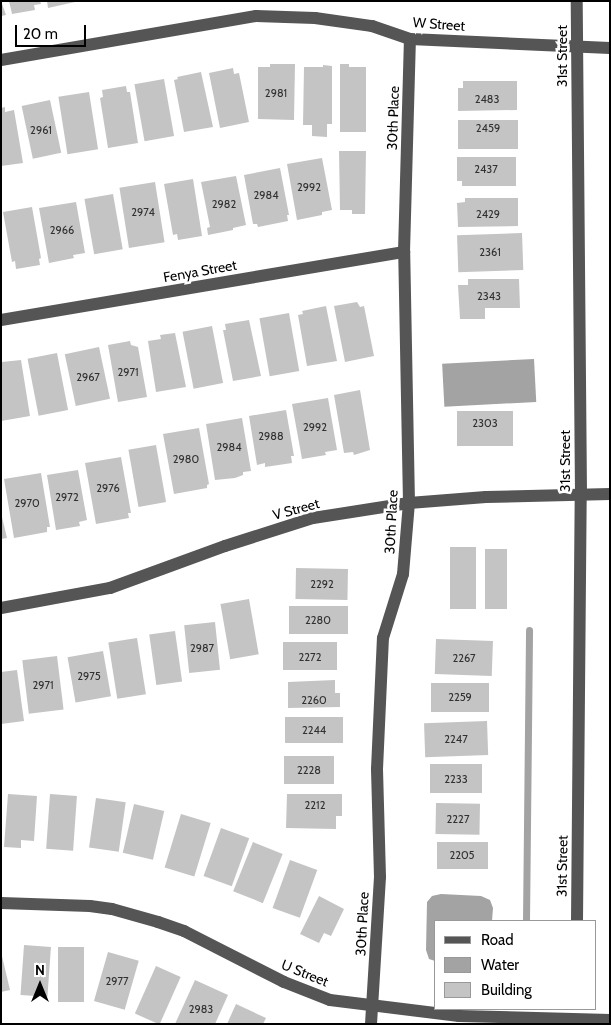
<!DOCTYPE html>
<style>
body{margin:0}
#map{position:relative;width:611px;height:1025px;overflow:hidden;background:#fff;font-family:Cabin,sans-serif}
div>[style]{position:absolute}
.water>*{inset:0;background:#a3a3a3;transform-origin:0 0}
.stream>*{height:7px;margin:-3.5px;padding:0 3.5px;transform-origin:3.5px;border-radius:3.5px;background:#a3a3a3}
.building>*{inset:0;background:#c4c4c4;transform-origin:0 0}
.minor>*{height:12px;margin:-6px;padding:0 6px;transform-origin:6px;border-radius:6px;background:#555}
span{translate:-50% -50%;white-space:nowrap;text-align:center;line-height:1.15;-webkit-text-stroke:5px #fff;paint-order:stroke}
.number-label{font-size:11px;color:#313131}
.number-label span{-webkit-text-stroke-width:0}
.street-label{font-size:14px;color:#000}
.frame{position:absolute;inset:0;border:2px solid #000;pointer-events:none}
.legend{position:absolute;left:434px;top:920px;width:162px;height:90px;box-sizing:border-box;background:#fff;border:1px solid #999;margin:0;padding:6px 9px;list-style:none;font-size:15px;color:#000}
.legend li{display:flex;align-items:center;gap:10px;height:25px}
.legend b{width:25px;border:1px solid #999}
.north{position:absolute;left:15px;top:960px;width:50px;height:50px;-webkit-text-stroke:4px #fff;paint-order:stroke;rotate:0deg;font-size:14px;font-weight:700;line-height:20px;text-align:center;color:#000}
.north::after{content:'';display:block;margin:auto;width:18px;height:22px;background:#000;clip-path:polygon(50% 0,100% 100%,50% 72%,0 100%)}
.scale{position:absolute;left:15px;top:25px;width:71px;height:22px;box-sizing:border-box;border:2px solid #000;border-top:0;padding-left:6px;font-size:15px;line-height:18px;white-space:nowrap;color:#000;-webkit-text-stroke:4px #fff;paint-order:stroke}
</style>
<div id="map">
<div class="water">
<div style="left:534px;top:359px;width:43px;height:92px;rotate:87deg"></div>
<div style="clip-path:polygon(441px 894px,481px 896px,490px 900px,493px 908px,492px 921px,435px 921px,435px 961px,429px 959px,426px 950px,427px 902px,432px 896px)"></div>
</div>
<div class="stream">
<div style="left:526px;top:921px;width:291px;rotate:-89.4deg"></div>
</div>
<div class="building">
<div style="clip-path:polygon(1px 1px,6px 15px,1px 16px)"></div>
<div style="clip-path:polygon(9px 1px,40px 1px,41px 4px,34px 5px,35px 10px,12px 14px)"></div>
<div style="clip-path:polygon(47px 1px,75px 1px,75px 2px,48px 8px)"></div>
<div style="clip-path:polygon(270px 64px,295px 64px,294px 120px,258px 119px,258px 67px,270px 67px)"></div>
<div style="clip-path:polygon(340px 64px,349px 64px,349px 67px,366px 67px,366px 132px,340px 132px)"></div>
<div style="clip-path:polygon(323px 65px,332px 66px,332px 124px,327px 124px,327px 137px,312px 136px,312px 125px,303px 125px,304px 67px,323px 67px)"></div>
<div style="clip-path:polygon(233px 68px,234px 74px,239px 73px,249px 122px,220px 128px,209px 73px)"></div>
<div style="clip-path:polygon(201px 72px,213px 127px,184px 132px,174px 80px,178px 79px,177px 77px)"></div>
<div style="left:164px;top:79px;width:58px;height:30px;rotate:80deg"></div>
<div style="clip-path:polygon(463px 81px,517px 81px,517px 110px,458px 111px,458px 88px,463px 88px)"></div>
<div style="clip-path:polygon(126px 86px,127px 92px,130px 92px,138px 143px,108px 148px,100px 98px,103px 97px,102px 90px)"></div>
<div style="left:89px;top:92px;width:58px;height:31px;rotate:81deg"></div>
<div style="left:50px;top:100px;width:54px;height:29px;rotate:78deg"></div>
<div style="clip-path:polygon(5px 107px,5px 112px,14px 110px,23px 163px,1px 166px,1px 108px)"></div>
<div style="left:458px;top:120px;width:60px;height:29px"></div>
<div style="clip-path:polygon(339px 151px,366px 151px,365px 214px,352px 214px,352px 210px,340px 210px)"></div>
<div style="clip-path:polygon(457px 157px,516px 157px,516px 186px,462px 186px,462px 181px,457px 181px)"></div>
<div style="clip-path:polygon(322px 158px,332px 210px,322px 212px,322px 215px,297px 220px,287px 164px)"></div>
<div style="clip-path:polygon(280px 168px,289px 215px,287px 215px,288px 221px,258px 227px,257px 224px,253px 224px,244px 175px)"></div>
<div style="clip-path:polygon(236px 176px,246px 225px,233px 228px,233px 230px,208px 235px,207px 228px,210px 227px,201px 182px)"></div>
<div style="clip-path:polygon(193px 179px,202px 236px,178px 240px,177px 234px,173px 235px,164px 184px)"></div>
<div style="left:155px;top:182px;width:61px;height:36px;rotate:81deg"></div>
<div style="left:113px;top:194px;width:56px;height:29px;rotate:80deg"></div>
<div style="clip-path:polygon(465px 198px,518px 198px,518px 226px,458px 227px,457px 203px,465px 202px)"></div>
<div style="clip-path:polygon(76px 202px,85px 253px,73px 255px,74px 258px,49px 263px,39px 208px)"></div>
<div style="clip-path:polygon(32px 207px,41px 258px,39px 259px,40px 265px,16px 269px,15px 261px,12px 262px,3px 212px)"></div>
<div style="left:522px;top:233px;width:37px;height:65px;rotate:88deg"></div>
<div style="clip-path:polygon(468px 279px,519px 279px,520px 308px,485px 308px,485px 319px,460px 319px,458px 285px,468px 285px)"></div>
<div style="clip-path:polygon(357px 302px,360px 307px,364px 306px,374px 356px,345px 362px,334px 306px)"></div>
<div style="clip-path:polygon(326px 306px,337px 361px,307px 366px,298px 315px,303px 314px,302px 311px)"></div>
<div style="left:289px;top:313px;width:59px;height:30px;rotate:80deg"></div>
<div style="clip-path:polygon(249px 320px,261px 376px,233px 381px,223px 330px,226px 330px,225px 324px)"></div>
<div style="left:212px;top:326px;width:58px;height:30px;rotate:79deg"></div>
<div style="clip-path:polygon(175px 333px,186px 387px,156px 392px,148px 341px,161px 339px,160px 335px)"></div>
<div style="clip-path:polygon(130px 341px,131px 345px,138px 347px,147px 397px,118px 402px,108px 345px)"></div>
<div style="left:99px;top:347px;width:53px;height:35px;rotate:78deg"></div>
<div style="left:57px;top:353px;width:58px;height:30px;rotate:79deg"></div>
<div style="clip-path:polygon(21px 360px,30px 416px,1px 421px,1px 364px,2px 362px)"></div>
<div style="clip-path:polygon(360px 390px,370px 450px,354px 455px,353px 452px,344px 453px,334px 395px)"></div>
<div style="clip-path:polygon(328px 398px,337px 450px,325px 452px,326px 455px,302px 459px,292px 404px)"></div>
<div style="clip-path:polygon(286px 410px,294px 456px,291px 456px,292px 463px,265px 467px,265px 463px,257px 465px,249px 416px)"></div>
<div style="left:457px;top:411px;width:56px;height:35px"></div>
<div style="clip-path:polygon(242px 418px,251px 471px,243px 472px,243px 475px,235px 478px,215px 480px,206px 424px)"></div>
<div style="clip-path:polygon(199px 428px,209px 484px,207px 485px,207px 488px,174px 494px,163px 434px)"></div>
<div style="left:156px;top:445px;width:58px;height:28px;rotate:80deg"></div>
<div style="clip-path:polygon(121px 457px,131px 513px,128px 513px,129px 518px,96px 524px,85px 463px)"></div>
<div style="clip-path:polygon(78px 470px,87px 520px,79px 522px,80px 526px,56px 530px,47px 475px)"></div>
<div style="clip-path:polygon(41px 473px,50px 527px,47px 527px,47px 532px,14px 538px,4px 479px)"></div>
<div style="clip-path:polygon(1px 513px,7px 538px,1px 539px)"></div>
<div style="left:450px;top:547px;width:26px;height:62px"></div>
<div style="left:485px;top:549px;width:22px;height:60px"></div>
<div style="left:296px;top:568px;width:52px;height:31px;rotate:1deg"></div>
<div style="left:249px;top:599px;width:56px;height:29px;rotate:80deg"></div>
<div style="left:289px;top:606px;width:59px;height:28px"></div>
<div style="left:215px;top:622px;width:48px;height:31px;rotate:84deg"></div>
<div style="left:175px;top:631px;width:51px;height:26px;rotate:82deg"></div>
<div style="left:137px;top:638px;width:57px;height:29px;rotate:81deg"></div>
<div style="left:436px;top:639px;width:57px;height:35px;rotate:2deg"></div>
<div style="left:337px;top:642px;width:28px;height:54px;rotate:90deg"></div>
<div style="left:103px;top:651px;width:46px;height:36px;rotate:80deg"></div>
<div style="left:57px;top:656px;width:54px;height:35px;rotate:83deg"></div>
<div style="clip-path:polygon(17px 670px,24px 721px,1px 724px,1px 672px)"></div>
<div style="clip-path:polygon(335px 680px,335px 693px,340px 693px,340px 707px,288px 708px,288px 682px)"></div>
<div style="left:431px;top:683px;width:58px;height:29px"></div>
<div style="left:285px;top:717px;width:58px;height:26px"></div>
<div style="left:487px;top:721px;width:34px;height:63px;rotate:88deg"></div>
<div style="left:284px;top:756px;width:50px;height:28px"></div>
<div style="left:482px;top:764px;width:29px;height:52px;rotate:90deg"></div>
<div style="clip-path:polygon(8px 794px,37px 796px,34px 841px,21px 840px,21px 848px,4px 847px)"></div>
<div style="left:50px;top:794px;width:27px;height:55px;rotate:4deg"></div>
<div style="clip-path:polygon(287px 794px,342px 794px,342px 816px,336px 816px,336px 829px,286px 828px)"></div>
<div style="left:96px;top:798px;width:30px;height:50px;rotate:8deg"></div>
<div style="left:436px;top:803px;width:44px;height:31px;rotate:1deg"></div>
<div style="left:134px;top:804px;width:31px;height:50px;rotate:13deg"></div>
<div style="left:181px;top:814px;width:31px;height:56px;rotate:17deg"></div>
<div style="left:221px;top:828px;width:30px;height:51px;rotate:20deg"></div>
<div style="left:253px;top:842px;width:32px;height:53px;rotate:22deg"></div>
<div style="left:437px;top:842px;width:51px;height:27px"></div>
<div style="left:290px;top:860px;width:29px;height:51px;rotate:20deg"></div>
<div style="clip-path:polygon(319px 896px,344px 909px,331px 936px,324px 933px,319px 943px,300px 934px)"></div>
<div style="left:24px;top:945px;width:27px;height:50px;rotate:4deg"></div>
<div style="left:58px;top:947px;width:26px;height:55px"></div>
<div style="clip-path:polygon(1px 952px,10px 990px,1px 992px)"></div>
<div style="left:108px;top:952px;width:32px;height:51px;rotate:16deg"></div>
<div style="left:156px;top:966px;width:27px;height:52px;rotate:24deg"></div>
<div style="clip-path:polygon(195px 980px,228px 995px,215px 1024px,175px 1024px)"></div>
<div style="clip-path:polygon(236px 1004px,266px 1018px,263px 1024px,227px 1024px)"></div>
</div>
<div class="minor">
<div style="left:1px;top:60px;width:259px;rotate:-9.8deg"></div>
<div style="left:256px;top:16px;width:59px;rotate:1.9deg"></div>
<div style="left:315px;top:18px;width:58px;rotate:8deg"></div>
<div style="left:372px;top:26px;width:40px;rotate:18.9deg"></div>
<div style="left:410px;top:39px;width:200px;rotate:2.6deg"></div>
<div style="left:1px;top:320px;width:409px;rotate:-9.6deg"></div>
<div style="left:1px;top:608px;width:111px;rotate:-10.4deg"></div>
<div style="left:110px;top:588px;width:122px;rotate:-20.1deg"></div>
<div style="left:225px;top:546px;width:92px;rotate:-17.7deg"></div>
<div style="left:313px;top:518px;width:97px;rotate:-8.9deg"></div>
<div style="left:409px;top:503px;width:77px;rotate:-4.5deg"></div>
<div style="left:486px;top:497px;width:124px;rotate:-1.4deg"></div>
<div style="left:1px;top:903px;width:89px;rotate:1.9deg"></div>
<div style="left:90px;top:906px;width:22px;rotate:8deg"></div>
<div style="left:112px;top:909px;width:48px;rotate:15.8deg"></div>
<div style="left:158px;top:922px;width:28px;rotate:19deg"></div>
<div style="left:184px;top:931px;width:112px;rotate:27deg"></div>
<div style="left:284px;top:982px;width:49px;rotate:21.4deg"></div>
<div style="left:330px;top:1000px;width:130px;rotate:7.1deg"></div>
<div style="left:459px;top:1016px;width:151px;rotate:1.5deg"></div>
<div style="left:577px;top:921px;width:427px;rotate:-89.5deg"></div>
<div style="left:581px;top:494px;width:493px;rotate:-90.5deg"></div>
<div style="left:371px;top:1024px;width:147px;rotate:-86.5deg"></div>
<div style="left:380px;top:877px;width:108px;rotate:-91.6deg"></div>
<div style="left:377px;top:769px;width:131px;rotate:-87.4deg"></div>
<div style="left:383px;top:638px;width:67px;rotate:-72.6deg"></div>
<div style="left:403px;top:574px;width:71px;rotate:-85.2deg"></div>
<div style="left:409px;top:503px;width:251px;rotate:-91.1deg"></div>
<div style="left:404px;top:252px;width:213px;rotate:-88.4deg"></div>
</div>
<div class="number-label">
<span style="left:276px;top:93px">2981</span>
<span style="left:487px;top:99px">2483</span>
<span style="left:488px;top:128px">2459</span>
<span style="left:41px;top:130px">2961</span>
<span style="left:486px;top:169px">2437</span>
<span style="left:309px;top:187px">2992</span>
<span style="left:266px;top:195px">2984</span>
<span style="left:224px;top:204px">2982</span>
<span style="left:143px;top:212px">2974</span>
<span style="left:488px;top:214px">2429</span>
<span style="left:62px;top:230px">2966</span>
<span style="left:490px;top:252px">2361</span>
<span style="left:489px;top:296px">2343</span>
<span style="left:128px;top:372px">2971</span>
<span style="left:88px;top:377px">2967</span>
<span style="left:485px;top:423px">2303</span>
<span style="left:315px;top:427px">2992</span>
<span style="left:271px;top:436px">2988</span>
<span style="left:229px;top:447px">2984</span>
<span style="left:186px;top:459px">2980</span>
<span style="left:108px;top:488px">2976</span>
<span style="left:67px;top:497px">2972</span>
<span style="left:27px;top:503px">2970</span>
<span style="left:322px;top:584px">2292</span>
<span style="left:318px;top:620px">2280</span>
<span style="left:202px;top:648px">2987</span>
<span style="left:310px;top:657px">2272</span>
<span style="left:464px;top:658px">2267</span>
<span style="left:89px;top:676px">2975</span>
<span style="left:43px;top:685px">2971</span>
<span style="left:460px;top:697px">2259</span>
<span style="left:314px;top:700px">2260</span>
<span style="left:314px;top:730px">2244</span>
<span style="left:456px;top:739px">2247</span>
<span style="left:309px;top:770px">2228</span>
<span style="left:456px;top:779px">2233</span>
<span style="left:315px;top:805px">2212</span>
<span style="left:458px;top:819px">2227</span>
<span style="left:462px;top:855px">2205</span>
<span style="left:117px;top:981px">2977</span>
<span style="left:201px;top:1009px">2983</span>
</div>
<div class="street-label">
<span style="left:439px;top:24px;rotate:4deg">W Street</span>
<span style="left:562px;top:56px;rotate:-90deg">31st Street</span>
<span style="left:393px;top:118px;rotate:-88deg">30th Place</span>
<span style="left:200px;top:271px;rotate:-10deg">Fenya Street</span>
<span style="left:565px;top:461px;rotate:-90deg">31st Street</span>
<span style="left:296px;top:509px;rotate:-15deg">V Street</span>
<span style="left:391px;top:522px;rotate:-87deg">30th Place</span>
<span style="left:562px;top:866px;rotate:-89deg">31st Street</span>
<span style="left:362px;top:924px;rotate:-87deg">30th Place</span>
<span style="left:305px;top:973px;rotate:22deg">U Street</span>
</div>
<div class="frame"></div>
<ul class="legend">
<li><b style="height:6px;background:#555"></b>Road</li>
<li><b style="height:14px;background:#a3a3a3"></b>Water</li>
<li><b style="height:14px;background:#c4c4c4"></b>Building</li>
</ul>
<div class="north">N</div>
<div class="scale">20 m</div>
</div>
